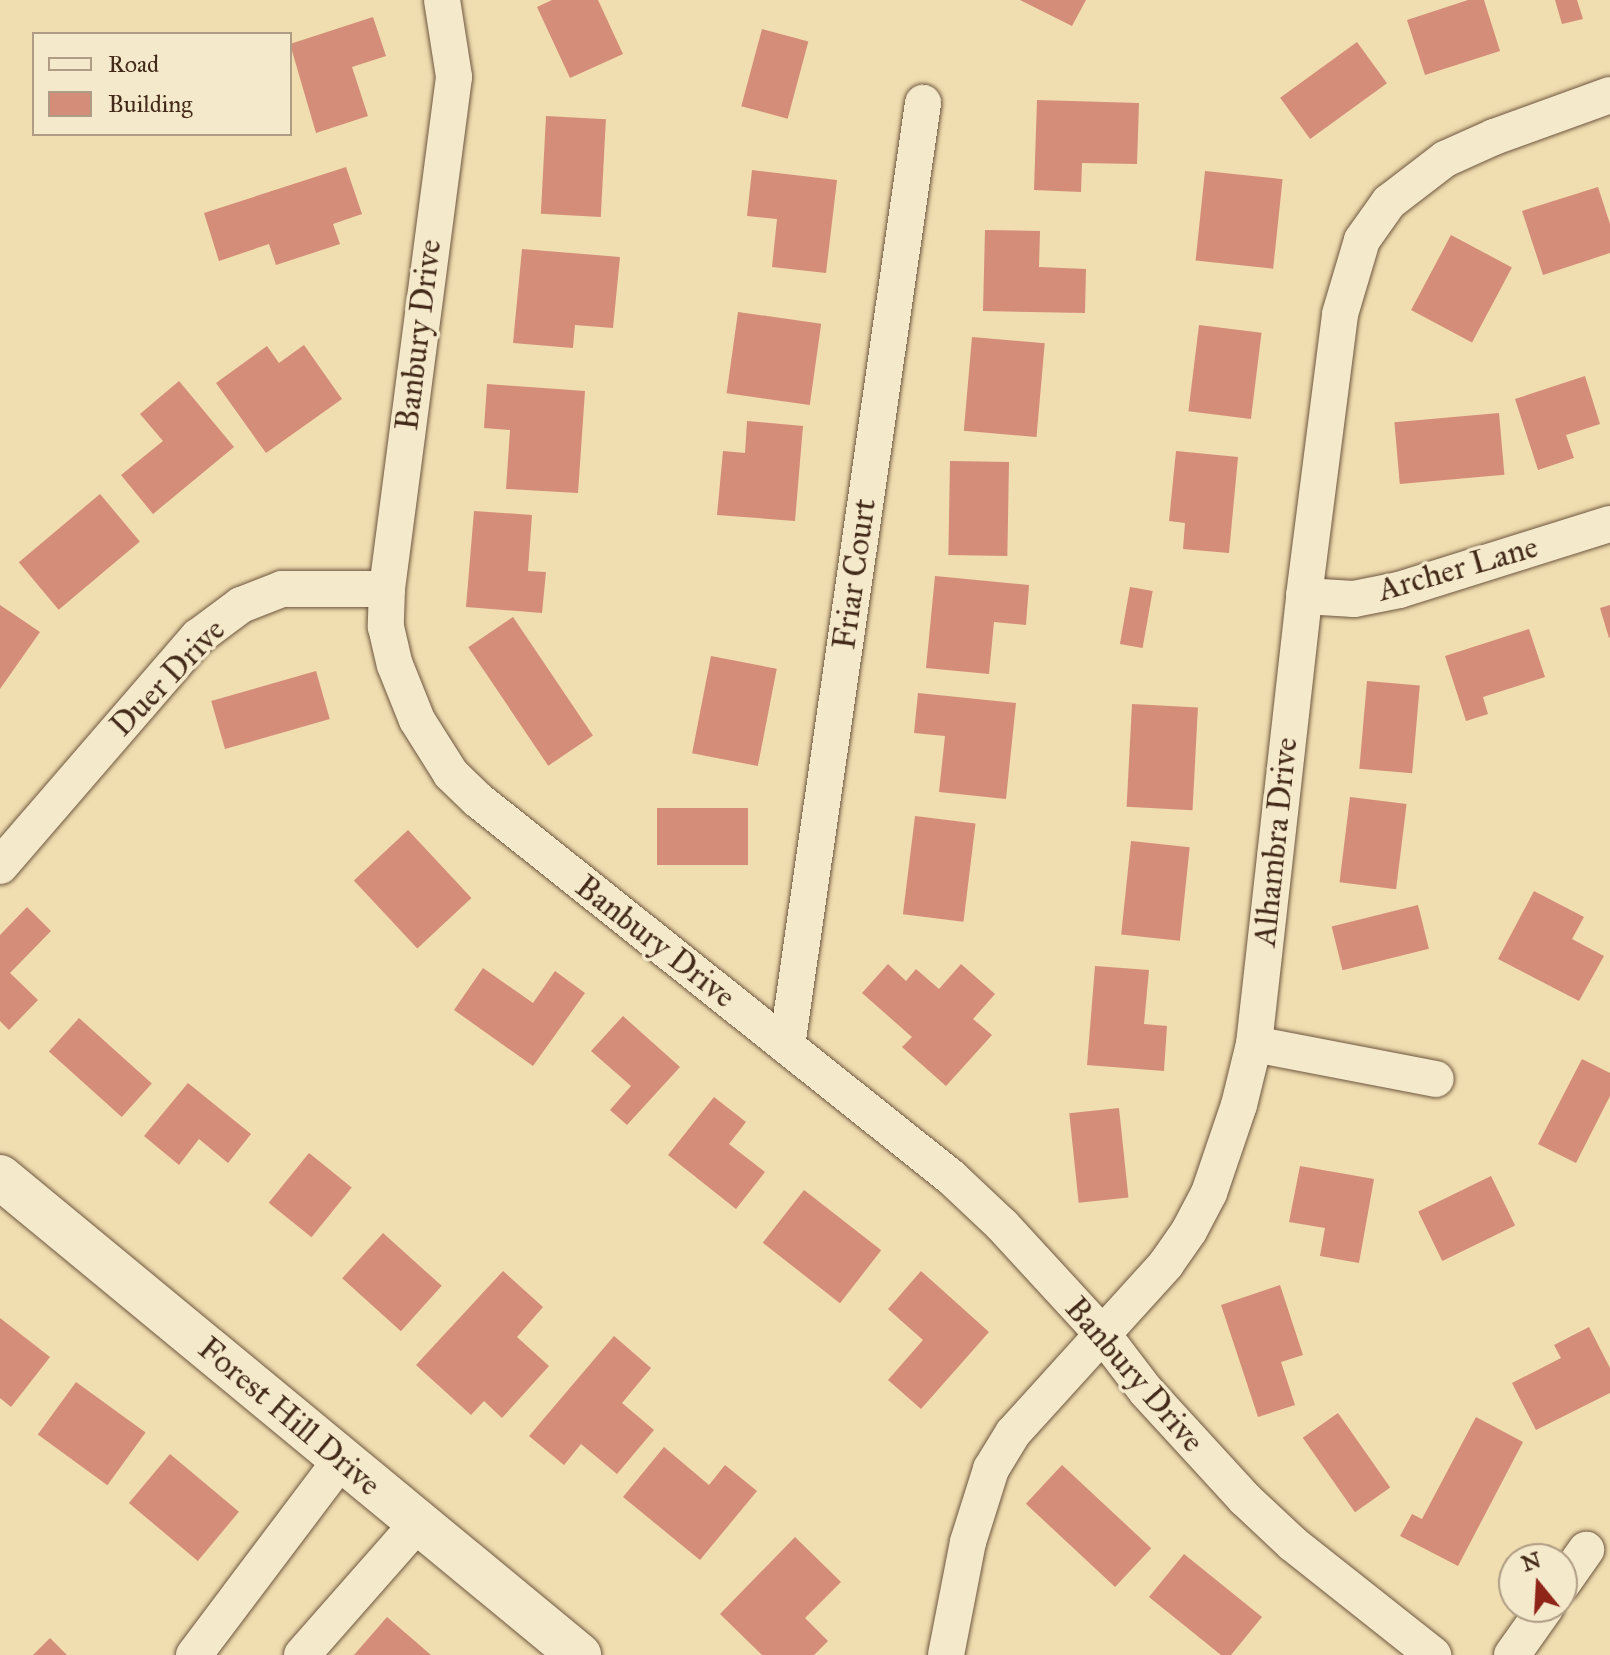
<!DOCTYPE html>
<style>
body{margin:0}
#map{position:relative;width:1610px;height:1655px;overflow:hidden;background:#f0ddb0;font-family:"IM FELL Great Primer",serif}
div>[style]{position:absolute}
.building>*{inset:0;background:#d48d79;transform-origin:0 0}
.roads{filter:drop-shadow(0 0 2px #6e573f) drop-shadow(0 0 2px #6e573f)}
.street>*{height:36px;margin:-18px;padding:0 18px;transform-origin:18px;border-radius:18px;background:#f5e9cc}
.secondary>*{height:44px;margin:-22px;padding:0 22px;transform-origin:22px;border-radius:22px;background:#f5e9cc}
span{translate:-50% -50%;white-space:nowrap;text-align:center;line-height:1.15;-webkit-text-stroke:7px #f5e9cc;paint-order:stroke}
.street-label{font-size:32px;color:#432a19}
.legend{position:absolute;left:32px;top:32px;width:260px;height:104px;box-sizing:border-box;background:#f5e9cc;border:2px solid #ae9d84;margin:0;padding:10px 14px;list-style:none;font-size:24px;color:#432a19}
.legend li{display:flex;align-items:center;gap:16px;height:40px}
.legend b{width:40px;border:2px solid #ae9d84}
.north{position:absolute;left:1498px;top:1543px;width:80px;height:80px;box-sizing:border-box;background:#f5e9cc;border:2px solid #ae9d84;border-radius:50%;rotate:342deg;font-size:22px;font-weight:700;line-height:32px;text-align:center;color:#432a19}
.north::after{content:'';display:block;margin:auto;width:28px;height:36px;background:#8f2418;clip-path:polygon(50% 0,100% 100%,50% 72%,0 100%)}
</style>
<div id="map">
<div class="building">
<div style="clip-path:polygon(552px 0,598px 0,623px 54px,570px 78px,537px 7px)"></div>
<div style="clip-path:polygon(1020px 0,1086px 0,1072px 26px)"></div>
<div style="clip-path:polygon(1468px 0,1484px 0,1500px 51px,1425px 75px,1407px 20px)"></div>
<div style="clip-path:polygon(1555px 0,1577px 0,1583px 19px,1562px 24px)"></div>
<div style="clip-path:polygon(373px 17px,386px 56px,352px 67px,368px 116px,316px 133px,290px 44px)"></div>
<div style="left:762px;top:29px;width:48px;height:80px;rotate:15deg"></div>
<div style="left:1357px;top:42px;width:51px;height:95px;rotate:54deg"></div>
<div style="clip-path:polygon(1037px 100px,1139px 103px,1137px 164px,1082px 163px,1081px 192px,1034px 190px)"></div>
<div style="left:546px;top:116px;width:60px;height:98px;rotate:3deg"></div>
<div style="clip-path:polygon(346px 167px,362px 214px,333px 224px,340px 244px,276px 265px,269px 244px,219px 261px,204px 213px)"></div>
<div style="clip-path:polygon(752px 170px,837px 180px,826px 273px,772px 267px,777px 219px,747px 216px)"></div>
<div style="left:1205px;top:171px;width:78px;height:90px;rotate:6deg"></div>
<div style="clip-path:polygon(1598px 187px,1610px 224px,1610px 253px,1543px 275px,1522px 211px)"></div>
<div style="clip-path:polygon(985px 230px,1040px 231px,1039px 267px,1086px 269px,1085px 313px,983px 311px)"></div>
<div style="left:1451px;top:235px;width:69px;height:85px;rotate:28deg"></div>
<div style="clip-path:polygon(522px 249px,620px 257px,613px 328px,575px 325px,573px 348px,513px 343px)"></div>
<div style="left:738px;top:312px;width:84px;height:82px;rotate:8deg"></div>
<div style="left:1199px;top:325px;width:63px;height:87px;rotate:7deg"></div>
<div style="left:972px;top:337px;width:73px;height:94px;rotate:5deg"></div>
<div style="clip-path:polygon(304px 345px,342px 399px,266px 453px,216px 383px,267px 346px,279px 363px)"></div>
<div style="clip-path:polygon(1585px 376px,1600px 424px,1566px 435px,1574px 458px,1538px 470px,1515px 399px)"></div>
<div style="clip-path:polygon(179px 381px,234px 447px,153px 514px,121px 475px,163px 441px,140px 414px)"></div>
<div style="clip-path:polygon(487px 384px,585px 391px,578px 493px,506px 489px,510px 430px,484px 428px)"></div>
<div style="left:1499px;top:413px;width:62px;height:105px;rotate:85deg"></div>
<div style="clip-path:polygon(747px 421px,803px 426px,795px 521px,717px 515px,723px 451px,745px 453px)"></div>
<div style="clip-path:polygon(1176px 451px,1238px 457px,1229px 553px,1183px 549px,1185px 523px,1169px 521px)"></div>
<div style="left:950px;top:461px;width:59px;height:94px;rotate:1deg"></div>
<div style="left:100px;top:494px;width:62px;height:106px;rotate:50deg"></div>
<div style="clip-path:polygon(474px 511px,532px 515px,528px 571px,546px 572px,542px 613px,466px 607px)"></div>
<div style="clip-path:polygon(935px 576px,1029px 585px,1026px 625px,994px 622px,989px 674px,926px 668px)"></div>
<div style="left:1130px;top:587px;width:23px;height:58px;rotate:10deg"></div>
<div style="clip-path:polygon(0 605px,40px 632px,0 689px)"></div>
<div style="clip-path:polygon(1610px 605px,1610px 637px,1609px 638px,1600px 608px)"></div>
<div style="left:513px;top:617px;width:143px;height:54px;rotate:56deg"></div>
<div style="clip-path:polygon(1529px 629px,1545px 677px,1483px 697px,1488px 714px,1466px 721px,1445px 656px)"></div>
<div style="left:711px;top:656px;width:67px;height:99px;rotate:11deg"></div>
<div style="left:316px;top:671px;width:50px;height:109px;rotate:74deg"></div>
<div style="left:1367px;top:681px;width:53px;height:88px;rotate:5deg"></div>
<div style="clip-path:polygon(918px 693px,1016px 703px,1006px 799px,939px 792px,945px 736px,914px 733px)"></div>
<div style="left:1132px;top:704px;width:66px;height:103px;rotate:3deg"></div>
<div style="left:1350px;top:797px;width:57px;height:86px;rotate:7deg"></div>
<div style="left:657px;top:808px;width:91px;height:57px"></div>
<div style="left:915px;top:816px;width:61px;height:99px;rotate:7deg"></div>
<div style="left:408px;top:830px;width:93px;height:74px;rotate:47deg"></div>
<div style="left:1131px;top:841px;width:59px;height:94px;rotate:6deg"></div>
<div style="clip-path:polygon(1534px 891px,1584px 917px,1572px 939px,1604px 956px,1579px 1001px,1498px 959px)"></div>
<div style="left:1418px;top:905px;width:45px;height:89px;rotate:76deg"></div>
<div style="clip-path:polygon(27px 907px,51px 931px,10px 973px,38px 1000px,9px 1030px,0 1021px,0 935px)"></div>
<div style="clip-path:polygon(888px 964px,906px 981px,916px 969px,939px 989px,961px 964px,995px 994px,973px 1019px,992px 1035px,946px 1086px,902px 1047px,912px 1037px,862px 993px)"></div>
<div style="clip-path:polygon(1095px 966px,1149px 970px,1144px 1024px,1167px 1026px,1164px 1071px,1087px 1065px)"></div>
<div style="clip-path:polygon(483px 968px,533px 1003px,555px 971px,585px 993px,533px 1066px,454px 1010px)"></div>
<div style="clip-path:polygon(623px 1016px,680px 1067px,627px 1125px,610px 1110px,631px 1086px,591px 1051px)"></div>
<div style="left:79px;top:1018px;width:98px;height:45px;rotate:42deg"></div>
<div style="clip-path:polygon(1582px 1059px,1610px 1073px,1610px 1096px,1576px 1163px,1538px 1144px)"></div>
<div style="clip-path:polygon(188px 1083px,251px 1134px,228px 1163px,199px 1139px,179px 1165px,144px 1136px)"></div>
<div style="clip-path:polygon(714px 1097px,746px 1122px,729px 1144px,765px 1172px,736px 1209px,668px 1155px)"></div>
<div style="left:1119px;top:1108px;width:90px;height:50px;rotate:84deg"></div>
<div style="left:309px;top:1153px;width:55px;height:64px;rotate:39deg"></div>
<div style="clip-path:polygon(1300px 1166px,1374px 1179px,1359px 1263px,1320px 1256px,1325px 1228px,1289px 1222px)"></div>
<div style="left:1491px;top:1176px;width:55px;height:81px;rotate:64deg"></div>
<div style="left:804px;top:1190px;width:98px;height:67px;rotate:38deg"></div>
<div style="left:383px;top:1233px;width:79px;height:61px;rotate:42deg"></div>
<div style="clip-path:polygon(503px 1271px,543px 1307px,517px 1337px,549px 1366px,502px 1418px,484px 1401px,471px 1415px,416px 1365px)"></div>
<div style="clip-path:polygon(921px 1271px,989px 1332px,921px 1409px,888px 1380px,923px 1340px,888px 1309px)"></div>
<div style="clip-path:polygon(1280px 1285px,1303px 1355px,1281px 1362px,1295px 1405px,1258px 1417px,1221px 1305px)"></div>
<div style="clip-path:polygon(0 1318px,50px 1357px,11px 1407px,0 1398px)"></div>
<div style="clip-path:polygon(1589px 1327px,1610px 1368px,1610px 1393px,1536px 1430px,1512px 1383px,1561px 1358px,1554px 1345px)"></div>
<div style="clip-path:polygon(614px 1336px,651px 1368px,622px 1403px,654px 1430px,617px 1474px,581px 1444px,564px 1465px,529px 1436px)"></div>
<div style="left:76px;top:1382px;width:86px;height:65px;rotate:36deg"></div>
<div style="left:1338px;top:1413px;width:91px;height:43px;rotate:55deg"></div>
<div style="clip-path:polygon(1476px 1417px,1523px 1442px,1458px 1566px,1400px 1536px,1412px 1514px,1422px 1519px)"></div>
<div style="clip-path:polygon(664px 1447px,709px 1485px,725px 1465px,757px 1491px,700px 1560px,623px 1497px)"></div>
<div style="left:170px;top:1454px;width:90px;height:64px;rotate:40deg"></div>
<div style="left:1062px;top:1465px;width:122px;height:53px;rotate:43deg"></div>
<div style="clip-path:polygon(795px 1537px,841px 1582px,805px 1618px,828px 1641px,814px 1655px,762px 1655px,720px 1614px)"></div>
<div style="clip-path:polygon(1184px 1554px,1262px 1617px,1231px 1655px,1221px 1655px,1149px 1597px)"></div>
<div style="clip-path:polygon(387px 1617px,431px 1655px,354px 1655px)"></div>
<div style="clip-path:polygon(50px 1638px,67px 1655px,33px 1655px)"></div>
</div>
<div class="roads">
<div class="street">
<div style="left:442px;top:0;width:78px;rotate:81.1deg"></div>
<div style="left:454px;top:77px;width:516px;rotate:97.46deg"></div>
<div style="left:387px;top:589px;width:38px;rotate:92deg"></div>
<div style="left:386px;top:627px;width:39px;rotate:77deg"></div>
<div style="left:395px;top:665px;width:59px;rotate:68.2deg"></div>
<div style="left:417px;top:720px;width:64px;rotate:57.8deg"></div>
<div style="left:451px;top:774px;width:37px;rotate:44deg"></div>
<div style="left:478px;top:800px;width:605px;rotate:38.56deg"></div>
<div style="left:951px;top:1177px;width:70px;rotate:43.3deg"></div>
<div style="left:1002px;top:1225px;width:151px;rotate:47.4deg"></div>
<div style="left:1104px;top:1336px;width:69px;rotate:52.6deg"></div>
<div style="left:1146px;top:1391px;width:147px;rotate:47.5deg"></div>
<div style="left:1245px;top:1499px;width:66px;rotate:43.2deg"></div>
<div style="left:1293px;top:1544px;width:179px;rotate:38.4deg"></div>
<div style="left:1304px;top:596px;width:50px;rotate:3.4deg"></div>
<div style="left:1354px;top:599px;width:46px;rotate:-11.3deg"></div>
<div style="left:1399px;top:590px;width:221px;rotate:-17.4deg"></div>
<div style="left:0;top:866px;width:303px;rotate:-49.2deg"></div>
<div style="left:198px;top:637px;width:54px;rotate:-36.7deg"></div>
<div style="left:241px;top:605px;width:44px;rotate:-21.3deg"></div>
<div style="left:282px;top:589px;width:105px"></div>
<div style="left:1254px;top:1044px;width:185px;rotate:10.9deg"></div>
<div style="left:787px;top:1046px;width:953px;rotate:-81.79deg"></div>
<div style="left:1562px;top:1584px;width:42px;rotate:-54.8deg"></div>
<div style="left:194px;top:1655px;width:244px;rotate:-53deg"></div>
<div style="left:302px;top:1655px;width:174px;rotate:-48.7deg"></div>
<div style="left:946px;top:1655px;width:115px;rotate:-79deg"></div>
<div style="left:968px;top:1542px;width:77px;rotate:-72.5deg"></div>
<div style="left:991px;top:1469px;width:42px;rotate:-58.6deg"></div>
<div style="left:1013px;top:1433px;width:228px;rotate:-47.8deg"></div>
<div style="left:1166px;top:1264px;width:40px;rotate:-55.1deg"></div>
<div style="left:1189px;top:1231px;width:43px;rotate:-62.2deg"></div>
<div style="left:1209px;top:1193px;width:93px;rotate:-71.2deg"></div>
<div style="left:1239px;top:1105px;width:63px;rotate:-76.2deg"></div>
<div style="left:1254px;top:1044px;width:451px;rotate:-83.6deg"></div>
<div style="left:1304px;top:596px;width:284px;rotate:-82.7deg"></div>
<div style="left:1340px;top:314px;width:77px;rotate:-73.4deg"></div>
<div style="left:1362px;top:240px;width:47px;rotate:-54.6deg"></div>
<div style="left:1389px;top:202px;width:71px;rotate:-37.5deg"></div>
<div style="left:1445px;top:159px;width:54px;rotate:-24.2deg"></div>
<div style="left:1494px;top:137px;width:123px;rotate:-19.9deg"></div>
<div style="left:1512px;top:1655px;width:59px;rotate:-54.7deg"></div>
</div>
<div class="secondary">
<div style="left:0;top:1177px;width:751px;rotate:39.54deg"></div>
</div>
</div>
<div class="street-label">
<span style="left:419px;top:335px;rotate:-83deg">Banbury Drive</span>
<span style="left:1458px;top:569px;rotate:-16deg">Archer Lane</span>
<span style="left:855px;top:574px;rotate:-82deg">Friar Court</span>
<span style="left:168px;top:678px;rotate:-46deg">Duer Drive</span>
<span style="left:1276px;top:842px;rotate:-84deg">Alhambra Drive</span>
<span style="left:655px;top:942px;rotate:38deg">Banbury Drive</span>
<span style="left:1134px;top:1375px;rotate:49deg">Banbury Drive</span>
<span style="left:289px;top:1417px;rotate:40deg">Forest Hill Drive</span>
</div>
<ul class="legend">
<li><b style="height:10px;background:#f5e9cc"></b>Road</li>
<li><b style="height:22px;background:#d48d79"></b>Building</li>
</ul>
<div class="north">N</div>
</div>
